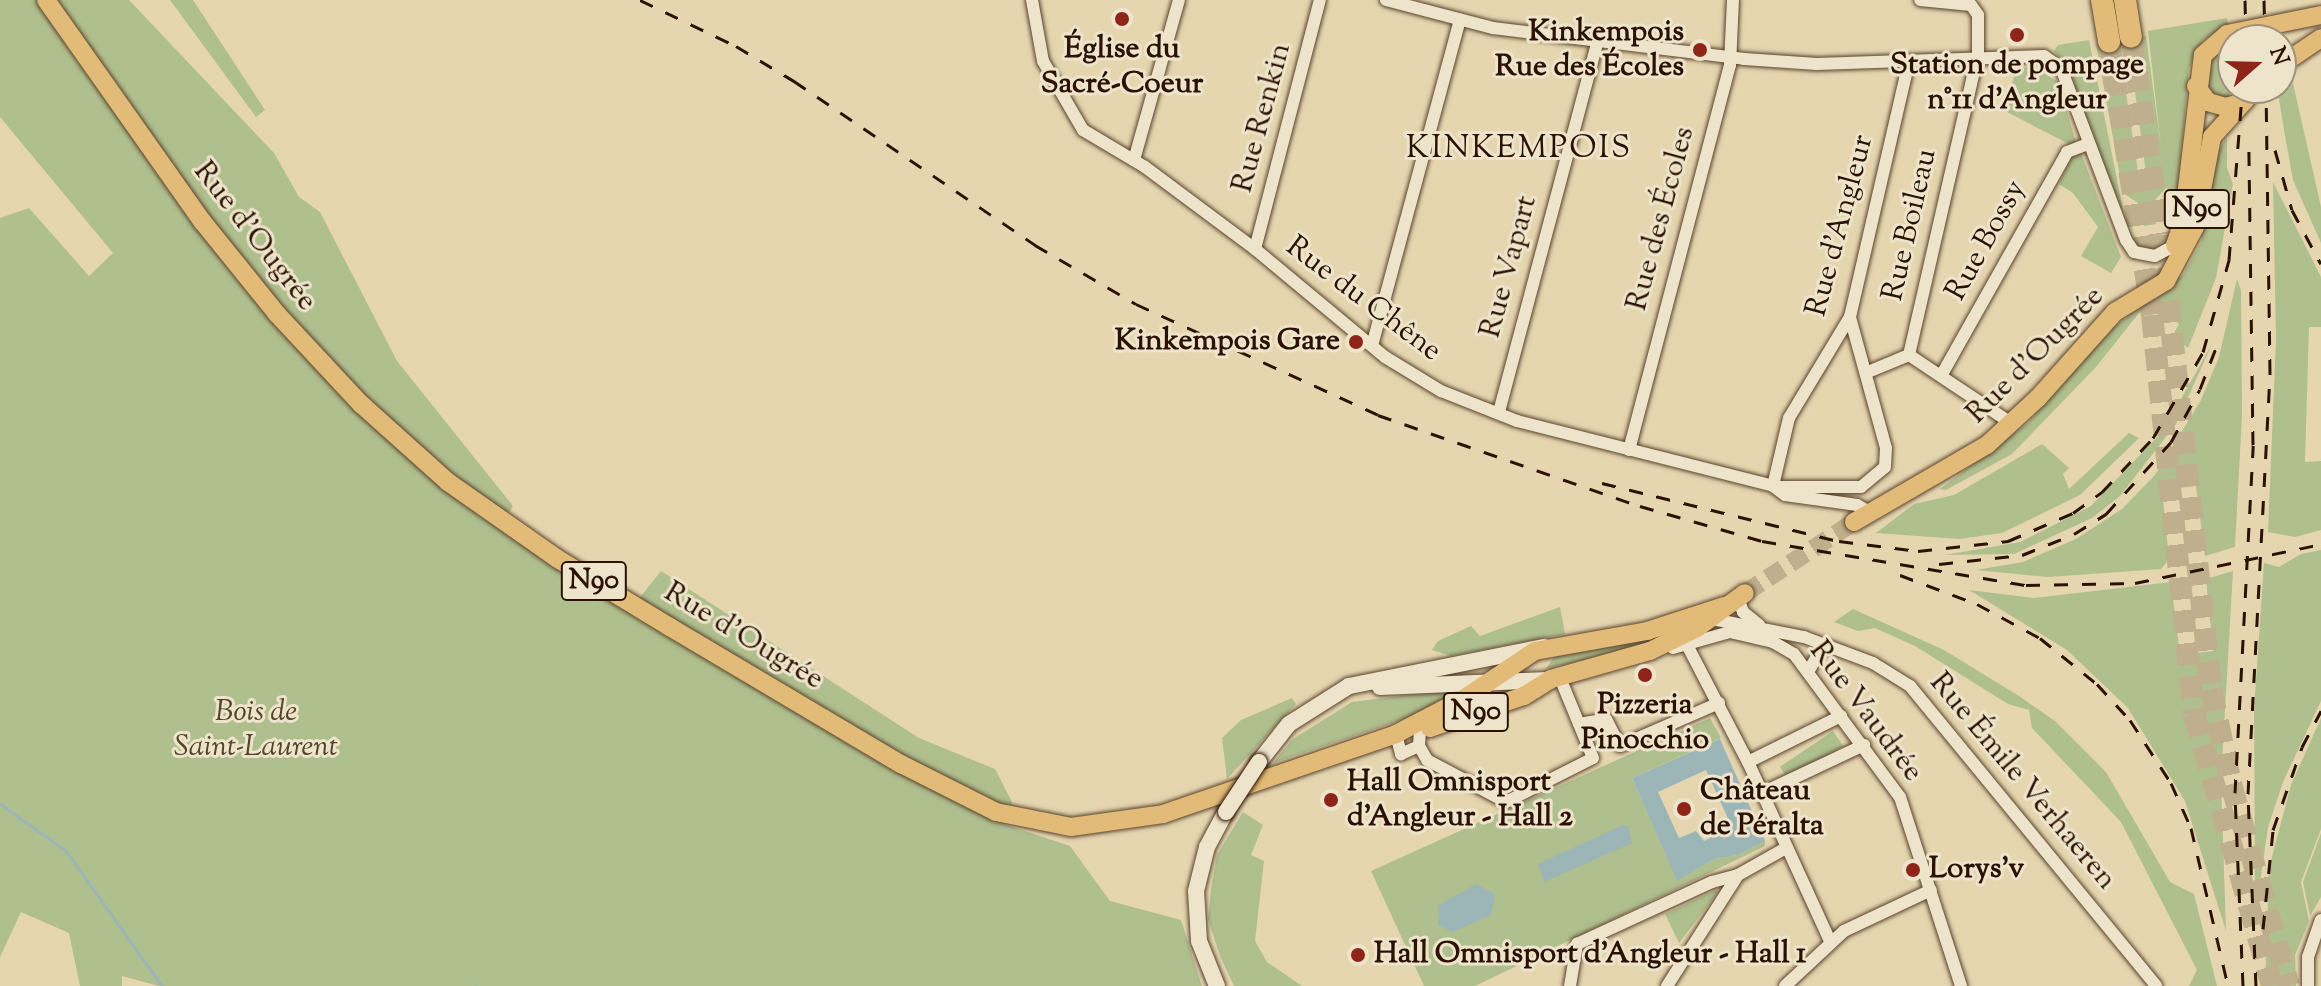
<!DOCTYPE html>
<meta charset="utf-8">
<style>
body{margin:0}
#map{position:relative;width:2321px;height:986px;overflow:hidden;background:#e5d6b0;font-family:"Sorts Mill Goudy",serif}
div>[style]{position:absolute}
.green>*{inset:0;background:#b0bf8e;transform-origin:0 0}
.water>*{inset:0;background:#9cb6b7}
.stream>*{height:3px;margin:-1.5px;padding:0 1.5px;transform-origin:1.5px;border-radius:1.5px;background:#9cb6b7}
.primary-tunnel>*{height:18px;margin-top:-9px;transform-origin:0;background:repeating-linear-gradient(90deg,#c0af8d 0 18px,transparent 0 27px)}
.motorway-tunnel>*{height:22px;margin-top:-11px;transform-origin:0;background:repeating-linear-gradient(90deg,#c0af8d 0 22px,transparent 0 33px)}
.roads{filter:drop-shadow(0 0 2px #5a432c) drop-shadow(0 0 2px #5a432c)}
.minor>*{height:12px;margin:-6px;padding:0 6px;transform-origin:6px;border-radius:6px;background:#eee4cc}
.secondary>*{height:16px;margin:-8px;padding:0 8px;transform-origin:8px;border-radius:8px;background:#eee4cc}
.primary>*{height:18px;margin:-9px;padding:0 9px;transform-origin:9px;border-radius:9px;background:#e2bb78}
.motorway>*{height:22px;margin:-11px;padding:0 11px;transform-origin:11px;border-radius:11px;background:#e2bb78}
.rail>*{height:3px;margin-top:-1.5px;transform-origin:0;background:repeating-linear-gradient(90deg,#2b1200 0 14px,transparent 0 28px)}
.bridges{filter:drop-shadow(0 0 2px #2b1200) drop-shadow(0 0 2px #2b1200)}
.secondary-bridge>*{height:16px;margin:-8px;padding:0 8px;transform-origin:8px;border-radius:8px;background:#eee4cc}
.dots>*{width:22px;height:22px;translate:-50% -50%;box-sizing:border-box;border:4px solid #eee4cc;border-radius:50%}
span{translate:-50% -50%;white-space:nowrap;text-align:center;line-height:1.15;-webkit-text-stroke:6px #eee4cc;paint-order:stroke}
.shield-label span{padding:2px 6px;background:#eee4cc;border:2px solid;border-radius:6px;-webkit-text-stroke-width:0}
.shield-label{font-size:28px;color:#2b1200;font-weight:700}
.poi-label{font-size:30px;color:#2b1200;font-weight:700}
.right{translate:-100% -50%;text-align:right}
.left{translate:0 -50%;text-align:left}
.street-label{font-size:30px;color:#2b1200}
.park-label{font-size:30px;color:#53462b;font-style:italic}
.neighbourhood-label{font-size:32px;color:#2b1200;letter-spacing:2px}
.north{position:absolute;left:2217px;top:24px;width:80px;height:80px;box-sizing:border-box;background:#eee4cc;border:2px solid #a0907a;border-radius:50%;rotate:70deg;font-size:22px;font-weight:700;line-height:32px;text-align:center;color:#2b1200}
.north::after{content:'';display:block;margin:auto;width:28px;height:36px;background:#8f2418;clip-path:polygon(50% 0,100% 100%,50% 72%,0 100%)}
</style>
<div id="map">
<div class="green">
<div style="clip-path:polygon(0 0,129px 0,274px 153px,299px 197px,320px 212px,397px 361px,513px 506px,501px 526px,629px 611px,661px 571px,919px 738px,995px 769px,1012px 802px,1004px 824px,1070px 846px,1110px 901px,1181px 920px,1202px 986px,159px 986px,122px 976px,122px 986px,80px 986px,69px 933px,21px 912px,0 957px,0 218px,29px 208px,89px 276px,113px 253px,0 117px)"></div>
<div style="clip-path:polygon(170px 0,193px 0,265px 110px,256px 117px)"></div>
<div style="clip-path:polygon(2227px 18px,2228px 25px,2203px 40px,2189px 68px,2175px 221px,2171px 223px,2167px 187px,2155px 200px,2156px 224px,2144px 226px,2138px 203px,2123px 193px,2096px 44px,2118px 41px,2141px 191px,2148px 189px,2128px 39px,2146px 36px,2161px 147px,2148px 31px)"></div>
<div style="clip-path:polygon(2089px 40px,2127px 229px,2072px 80px,2073px 72px,2054px 51px,2058px 45px)"></div>
<div style="clip-path:polygon(2233px 40px,2229px 101px,2219px 101px,2203px 83px,2207px 63px)"></div>
<div style="clip-path:polygon(2033px 66px,2058px 82px,2076px 142px,2069px 144px,2007px 112px,2015px 70px)"></div>
<div style="clip-path:polygon(2292px 79px,2321px 207px,2321px 243px,2293px 180px,2284px 130px,2278px 93px)"></div>
<div style="clip-path:polygon(2227px 137px,2227px 168px,2233px 184px,2216px 278px,2188px 348px,2173px 335px,2179px 324px,2159px 307px,2139px 313px,2096px 367px,2012px 454px,1946px 490px,1940px 489px,2028px 423px,2109px 331px,2183px 275px,2201px 242px,2216px 154px)"></div>
<div style="clip-path:polygon(2081px 153px,2121px 257px,2111px 273px,2081px 256px,2098px 227px,2073px 193px,2059px 184px,2071px 157px)"></div>
<div style="clip-path:polygon(2273px 182px,2321px 277px,2321px 327px,2309px 327px,2305px 462px,2321px 461px,2321px 530px,2295px 537px,2268px 532px,2276px 340px)"></div>
<div style="clip-path:polygon(2237px 279px,2241px 290px,2242px 415px,2235px 547px,2205px 556px,2196px 486px,2162px 490px,2169px 559px,2161px 569px,2048px 577px,1976px 570px,2023px 562px,2076px 539px,2122px 509px,2155px 475px,2201px 400px,2219px 357px)"></div>
<div style="clip-path:polygon(2212px 344px,2176px 424px,2120px 496px,2092px 518px,2014px 554px,1945px 555px,2020px 542px,2091px 506px,2163px 431px)"></div>
<div style="clip-path:polygon(2129px 433px,2139px 438px,2080px 495px,2002px 533px,1959px 539px,1876px 533px,1914px 504px,1954px 495px,2042px 444px,2069px 468px,2063px 474px,2069px 489px)"></div>
<div style="clip-path:polygon(2321px 550px,2321px 701px,2283px 782px,2268px 827px,2260px 882px,2255px 882px,2254px 710px,2264px 563px,2279px 567px,2301px 554px)"></div>
<div style="clip-path:polygon(2233px 571px,2221px 780px,2226px 931px,2185px 801px,2128px 708px,2067px 650px,1969px 590px,2034px 598px,2171px 582px,2180px 655px,2213px 651px,2206px 579px)"></div>
<div style="clip-path:polygon(1560px 607px,1565px 634px,1451px 656px,1432px 650px,1438px 641px,1471px 626px,1480px 636px)"></div>
<div style="clip-path:polygon(1853px 609px,1944px 650px,2019px 696px,2055px 721px,2106px 772px,2170px 882px,2194px 894px,2217px 986px,2189px 986px,2197px 970px,2121px 822px,2032px 728px,2029px 710px,2008px 704px,1915px 646px,1875px 628px,1858px 631px,1834px 622px)"></div>
<div style="clip-path:polygon(1667px 634px,1655px 643px,1546px 669px,1554px 657px)"></div>
<div style="clip-path:polygon(1456px 689px,1457px 697px,1410px 717px,1273px 763px,1293px 739px,1352px 702px)"></div>
<div style="clip-path:polygon(1292px 698px,1296px 704px,1227px 779px,1222px 738px,1241px 720px)"></div>
<div style="clip-path:polygon(1710px 718px,1721px 738px,1632px 778px,1677px 880px,1714px 859px,1738px 855px,1765px 841px,1765px 846px,1475px 986px,1424px 986px,1371px 871px)"></div>
<div style="clip-path:polygon(2321px 718px,2321px 829px,2301px 882px,2309px 921px,2295px 955px,2296px 986px,2265px 986px,2269px 868px,2291px 785px)"></div>
<div style="left:1833px;top:731px;width:18px;height:64px;rotate:56deg"></div>
<div style="clip-path:polygon(1243px 812px,1263px 825px,1251px 855px,1264px 861px,1255px 941px,1267px 962px,1302px 986px,1234px 986px,1220px 956px,1208px 919px,1211px 889px,1217px 855px)"></div>
<div style="clip-path:polygon(2321px 833px,2321px 897px,2310px 916px,2303px 882px)"></div>
<div style="clip-path:polygon(1716px 890px,1718px 892px,1679px 943px,1665px 914px)"></div>
</div>
<div class="water">
<div style="clip-path:polygon(evenodd,1720px 739px,1765px 841px,1738px 855px,1714px 859px,1677px 881px,1632px 778px,1720px 739px,1706px 770px,1730px 823px,1708px 833px,1710px 838px,1704px 841px,1696px 831px,1679px 838px,1658px 792px,1706px 770px)"></div>
<div style="clip-path:polygon(1623px 825px,1628px 826px,1632px 843px,1544px 882px,1538px 864px)"></div>
<div style="clip-path:polygon(1476px 884px,1495px 894px,1491px 915px,1453px 932px,1438px 925px,1439px 905px)"></div>
</div>
<div class="stream">
<div style="left:0;top:804px;width:81px;rotate:35.5deg"></div>
<div style="left:66px;top:851px;width:166px;rotate:54.6deg"></div>
<div style="left:475px;top:986px;width:1px"></div>
</div>
<div class="primary-tunnel">
<div style="left:1745px;top:593px;width:130px;rotate:-33.1deg"></div>
</div>
<div class="motorway-tunnel">
<div style="left:2131px;top:37px;width:200px;rotate:81.4deg"></div>
<div style="left:2161px;top:235px;width:457px;rotate:83.7deg"></div>
<div style="left:2211px;top:689px;width:97px;rotate:78.1deg"></div>
<div style="left:2231px;top:784px;width:210px;rotate:74deg"></div>
<div style="left:2109px;top:41px;width:277px;rotate:81.1deg"></div>
<div style="left:2152px;top:315px;width:401px;rotate:84deg"></div>
<div style="left:2194px;top:714px;width:283px;rotate:74deg"></div>
</div>
<div class="roads">
<div class="minor">
<div style="left:1032px;top:0;width:62px;rotate:79.8deg"></div>
<div style="left:1043px;top:61px;width:80px;rotate:59.9deg"></div>
<div style="left:1083px;top:130px;width:72px;rotate:30.8deg"></div>
<div style="left:1145px;top:167px;width:137px;rotate:36.7deg"></div>
<div style="left:1255px;top:249px;width:169px;rotate:39.7deg"></div>
<div style="left:1385px;top:357px;width:66px;rotate:31.3deg"></div>
<div style="left:1441px;top:391px;width:82px;rotate:21.5deg"></div>
<div style="left:1517px;top:421px;width:264px;rotate:14.2deg"></div>
<div style="left:1773px;top:486px;width:15px;rotate:37deg"></div>
<div style="left:1785px;top:495px;width:73px;rotate:7.9deg"></div>
<div style="left:1857px;top:505px;width:14px;rotate:30deg"></div>
<div style="left:1386px;top:0;width:111px;rotate:14.7deg"></div>
<div style="left:1493px;top:28px;width:253px;rotate:7deg"></div>
<div style="left:1744px;top:59px;width:73px;rotate:3.9deg"></div>
<div style="left:1817px;top:64px;width:227px;rotate:-2deg"></div>
<div style="left:2044px;top:56px;width:21px;rotate:35deg"></div>
<div style="left:2061px;top:68px;width:184px;rotate:69.3deg"></div>
<div style="left:2126px;top:240px;width:14px;rotate:56deg"></div>
<div style="left:2134px;top:252px;width:21px;rotate:11deg"></div>
<div style="left:2155px;top:256px;width:21px;rotate:-28deg"></div>
<div style="left:1134px;top:160px;width:166px;rotate:-74.3deg"></div>
<div style="left:1255px;top:249px;width:257px;rotate:-75.4deg"></div>
<div style="left:1373px;top:342px;width:334px;rotate:-74.9deg"></div>
<div style="left:1909px;top:355px;width:310px;rotate:-77.1deg"></div>
<div style="left:1978px;top:53px;width:38px;rotate:-90deg"></div>
<div style="left:1978px;top:15px;width:12px;rotate:-125deg"></div>
<div style="left:1971px;top:5px;width:51px;rotate:-174.4deg"></div>
<div style="left:1868px;top:372px;width:44px;rotate:-22.5deg"></div>
<div style="left:1909px;top:355px;width:123px;rotate:33.7deg"></div>
<div style="left:1941px;top:376px;width:257px;rotate:-60.6deg"></div>
<div style="left:2067px;top:152px;width:22px;rotate:-21deg"></div>
<div style="left:1499px;top:412px;width:382px;rotate:-75.1deg"></div>
<div style="left:1629px;top:450px;width:398px;rotate:-75.3deg"></div>
<div style="left:1730px;top:65px;width:65px;rotate:-87.4deg"></div>
<div style="left:1773px;top:486px;width:70px;rotate:-76.8deg"></div>
<div style="left:1789px;top:418px;width:118px;rotate:-58.9deg"></div>
<div style="left:1850px;top:317px;width:263px;rotate:-77deg"></div>
<div style="left:1775px;top:487px;width:86px"></div>
<div style="left:1861px;top:487px;width:31px;rotate:-40deg"></div>
<div style="left:1885px;top:467px;width:19px;rotate:-87deg"></div>
<div style="left:1886px;top:448px;width:136px;rotate:-105.4deg"></div>
<div style="left:1738px;top:598px;width:15px;rotate:70deg"></div>
<div style="left:1743px;top:612px;width:21px;rotate:39deg"></div>
<div style="left:1707px;top:618px;width:99px;rotate:11.1deg"></div>
<div style="left:1804px;top:637px;width:74px;rotate:20.6deg"></div>
<div style="left:1873px;top:663px;width:44px;rotate:31.9deg"></div>
<div style="left:1910px;top:686px;width:388px;rotate:50.6deg"></div>
<div style="left:1686px;top:643px;width:134px;rotate:62.5deg"></div>
<div style="left:1748px;top:762px;width:197px;rotate:65.4deg"></div>
<div style="left:1673px;top:648px;width:59px;rotate:-15.7deg"></div>
<div style="left:1730px;top:632px;width:44px;rotate:13.1deg"></div>
<div style="left:1773px;top:642px;width:24px;rotate:30deg"></div>
<div style="left:1794px;top:654px;width:178px;rotate:53.5deg"></div>
<div style="left:1900px;top:797px;width:199px;rotate:72.1deg"></div>
<div style="left:1808px;top:672px;width:32px;rotate:-60deg"></div>
<div style="left:1579px;top:724px;width:27px;rotate:-10deg"></div>
<div style="left:1606px;top:719px;width:30px;rotate:63deg"></div>
<div style="left:1620px;top:746px;width:108px;rotate:-23.5deg"></div>
<div style="left:1420px;top:731px;width:15px;rotate:94deg"></div>
<div style="left:1419px;top:746px;width:16px;rotate:60deg"></div>
<div style="left:1427px;top:760px;width:89px;rotate:28deg"></div>
<div style="left:1506px;top:802px;width:97px;rotate:-26.8deg"></div>
<div style="left:1593px;top:758px;width:87px;rotate:-112.4deg"></div>
<div style="left:1396px;top:734px;width:21px;rotate:76deg"></div>
<div style="left:1401px;top:754px;width:20px;rotate:-24deg"></div>
<div style="left:1748px;top:762px;width:104px;rotate:-26.3deg"></div>
<div style="left:1762px;top:793px;width:113px;rotate:-25.2deg"></div>
<div style="left:1570px;top:986px;width:43px;rotate:-80.5deg"></div>
<div style="left:1577px;top:944px;width:149px;rotate:-24.7deg"></div>
<div style="left:1712px;top:882px;width:27px;rotate:-15deg"></div>
<div style="left:1667px;top:986px;width:132px;rotate:-57.4deg"></div>
<div style="left:1738px;top:875px;width:55px;rotate:-29.4deg"></div>
<div style="left:1785px;top:986px;width:81px;rotate:-43deg"></div>
<div style="left:1844px;top:931px;width:96px;rotate:-25.2deg"></div>
<div style="left:2308px;top:986px;width:29px;rotate:-90deg"></div>
<div style="left:2308px;top:957px;width:39px;rotate:-71deg"></div>
</div>
<div class="secondary">
<div style="left:1380px;top:687px;width:168px;rotate:-2.4deg"></div>
<div style="left:1259px;top:762px;width:48px;rotate:-51.7deg"></div>
<div style="left:1289px;top:724px;width:71px;rotate:-32.3deg"></div>
<div style="left:1349px;top:686px;width:199px;rotate:-11.3deg"></div>
<div style="left:1217px;top:986px;width:48px;rotate:-111.8deg"></div>
<div style="left:1199px;top:941px;width:50px;rotate:-93.4deg"></div>
<div style="left:1196px;top:891px;width:45px;rotate:-76deg"></div>
<div style="left:1207px;top:847px;width:40px;rotate:-62deg"></div>
</div>
<div class="primary">
<div style="left:46px;top:0;width:271px;rotate:54.8deg"></div>
<div style="left:202px;top:221px;width:119px;rotate:51.1deg"></div>
<div style="left:277px;top:314px;width:123px;rotate:47deg"></div>
<div style="left:361px;top:404px;width:117px;rotate:41.9deg"></div>
<div style="left:448px;top:482px;width:134px;rotate:35deg"></div>
<div style="left:558px;top:559px;width:131px;rotate:31.3deg"></div>
<div style="left:670px;top:627px;width:269px;rotate:30.7deg"></div>
<div style="left:901px;top:764px;width:106px;rotate:26.8deg"></div>
<div style="left:996px;top:812px;width:76px;rotate:11.3deg"></div>
<div style="left:1071px;top:827px;width:93px;rotate:-8deg"></div>
<div style="left:1163px;top:814px;width:246px;rotate:-18.9deg"></div>
<div style="left:1396px;top:734px;width:78px;rotate:-27.6deg"></div>
<div style="left:1465px;top:698px;width:84px;rotate:-33.9deg"></div>
<div style="left:1535px;top:651px;width:114px;rotate:-10.1deg"></div>
<div style="left:1647px;top:631px;width:81px;rotate:-18deg"></div>
<div style="left:2281px;top:65px;width:48px;rotate:-34deg"></div>
<div style="left:2196px;top:86px;width:20px;rotate:53deg"></div>
<div style="left:2208px;top:102px;width:19px;rotate:16deg"></div>
<div style="left:2226px;top:107px;width:15px;rotate:-16deg"></div>
<div style="left:2175px;top:245px;width:24px;rotate:-71deg"></div>
<div style="left:2183px;top:222px;width:168px;rotate:-83.2deg"></div>
<div style="left:2203px;top:55px;width:32px;rotate:-41deg"></div>
<div style="left:2227px;top:34px;width:96px;rotate:-11.4deg"></div>
<div style="left:1854px;top:522px;width:154px;rotate:-30.1deg"></div>
<div style="left:1987px;top:445px;width:69px;rotate:-42.7deg"></div>
<div style="left:2038px;top:398px;width:115px;rotate:-48.2deg"></div>
<div style="left:2115px;top:312px;width:60px;rotate:-31.3deg"></div>
<div style="left:2166px;top:281px;width:61px;rotate:-61.8deg"></div>
<div style="left:2195px;top:227px;width:92px;rotate:-79.3deg"></div>
<div style="left:2212px;top:137px;width:66px;rotate:-48.1deg"></div>
<div style="left:1430px;top:728px;width:99px;rotate:-18.8deg"></div>
<div style="left:1524px;top:696px;width:32px;rotate:-32deg"></div>
<div style="left:1551px;top:679px;width:103px;rotate:-15.8deg"></div>
<div style="left:1650px;top:651px;width:52px;rotate:-26.1deg"></div>
<div style="left:1697px;top:628px;width:59px;rotate:-36.1deg"></div>
</div>
<div class="motorway">
<div style="left:2102px;top:0;width:42px;rotate:80.3deg"></div>
<div style="left:2125px;top:0;width:37px;rotate:81deg"></div>
</div>
</div>
<div class="rail">
<div style="left:640px;top:0;width:106px;rotate:25.6deg"></div>
<div style="left:736px;top:46px;width:68px;rotate:31.1deg"></div>
<div style="left:794px;top:81px;width:292px;rotate:34.2deg"></div>
<div style="left:1035px;top:245px;width:117px;rotate:30.3deg"></div>
<div style="left:1136px;top:304px;width:266px;rotate:24.6deg"></div>
<div style="left:1378px;top:415px;width:277px;rotate:19.2deg"></div>
<div style="left:1640px;top:506px;width:127px;rotate:16deg"></div>
<div style="left:1762px;top:541px;width:268px;rotate:9.5deg"></div>
<div style="left:2026px;top:585px;width:109px;rotate:-1.1deg"></div>
<div style="left:2135px;top:583px;width:190px;rotate:-11.8deg"></div>
<div style="left:2245px;top:0;width:40px;rotate:88.6deg"></div>
<div style="left:2264px;top:0;width:40px;rotate:88.6deg"></div>
<div style="left:2275px;top:150px;width:62px;rotate:74.2deg"></div>
<div style="left:2292px;top:210px;width:61px;rotate:61.8deg"></div>
<div style="left:1602px;top:483px;width:244px;rotate:13.8deg"></div>
<div style="left:1839px;top:541px;width:80px;rotate:7.2deg"></div>
<div style="left:1918px;top:551px;width:91px;rotate:-6.3deg"></div>
<div style="left:2008px;top:541px;width:71px;rotate:-23.3deg"></div>
<div style="left:2073px;top:513px;width:36px;rotate:-36deg"></div>
<div style="left:2102px;top:492px;width:74px;rotate:-46.6deg"></div>
<div style="left:2153px;top:438px;width:99px;rotate:-59.8deg"></div>
<div style="left:2203px;top:352px;width:96px;rotate:-74.2deg"></div>
<div style="left:2229px;top:260px;width:168px;rotate:-85.5deg"></div>
<div style="left:1939px;top:564px;width:83px;rotate:-6.2deg"></div>
<div style="left:2022px;top:555px;width:56px;rotate:-22deg"></div>
<div style="left:2074px;top:534px;width:38px;rotate:-32deg"></div>
<div style="left:2106px;top:514px;width:97px;rotate:-47.9deg"></div>
<div style="left:2171px;top:442px;width:60px;rotate:-61.3deg"></div>
<div style="left:2200px;top:389px;width:53px;rotate:-68.8deg"></div>
<div style="left:1900px;top:575px;width:82px;rotate:20.6deg"></div>
<div style="left:1977px;top:604px;width:72px;rotate:28.4deg"></div>
<div style="left:2040px;top:638px;width:73px;rotate:38.9deg"></div>
<div style="left:2097px;top:684px;width:49px;rotate:47.5deg"></div>
<div style="left:2130px;top:720px;width:75px;rotate:56.9deg"></div>
<div style="left:2171px;top:783px;width:49px;rotate:66deg"></div>
<div style="left:2191px;top:828px;width:162px;rotate:76.8deg"></div>
<div style="left:2263px;top:929px;width:100px;rotate:-84.2deg"></div>
<div style="left:2273px;top:830px;width:88px;rotate:-70.7deg"></div>
<div style="left:2302px;top:747px;width:41px;rotate:-62.2deg"></div>
<div style="left:2243px;top:986px;width:193px;rotate:-92.4deg"></div>
<div style="left:2235px;top:793px;width:348px;rotate:-87deg"></div>
<div style="left:2253px;top:445px;width:298px;rotate:-90.8deg"></div>
<div style="left:2256px;top:986px;width:192px;rotate:-92.4deg"></div>
<div style="left:2248px;top:794px;width:422px;rotate:-87deg"></div>
<div style="left:2270px;top:373px;width:285px;rotate:-90.8deg"></div>
</div>
<div class="bridges">
<div class="secondary-bridge">
<div style="left:1226px;top:812px;width:60px;rotate:-56.6deg"></div>
</div>
</div>
<div class="dots">
<div style="left:1122px;top:19px;background:#8f2418"></div>
<div style="left:2017px;top:35px;background:#8f2418"></div>
<div style="left:1700px;top:50px;background:#8f2418"></div>
<div style="left:1356px;top:342px;background:#8f2418"></div>
<div style="left:1645px;top:675px;background:#8f2418"></div>
<div style="left:1331px;top:800px;background:#8f2418"></div>
<div style="left:1684px;top:809px;background:#8f2418"></div>
<div style="left:1913px;top:870px;background:#8f2418"></div>
<div style="left:1358px;top:955px;background:#8f2418"></div>
</div>
<div class="shield-label">
<span style="left:2197px;top:209px">N90</span>
<span style="left:594px;top:581px">N90</span>
<span style="left:1476px;top:712px">N90</span>
</div>
<div class="poi-label">
<span class="right" style="left:1684px;top:50px">Kinkempois<br>Rue des Écoles</span>
<span style="left:1122px;top:67px">Église du<br>Sacré-Coeur</span>
<span style="left:2017px;top:83px">Station de pompage<br>n°11 d'Angleur</span>
<span class="right" style="left:1340px;top:342px">Kinkempois Gare</span>
<span style="left:1645px;top:723px">Pizzeria<br>Pinocchio</span>
<span class="left" style="left:1347px;top:800px">Hall Omnisport<br>d'Angleur - Hall 2</span>
<span class="left" style="left:1700px;top:809px">Château<br>de Péralta</span>
<span class="left" style="left:1929px;top:870px">Lorys'v</span>
<span class="left" style="left:1374px;top:955px">Hall Omnisport d'Angleur - Hall 1</span>
</div>
<div class="street-label">
<span style="left:1263px;top:118px;rotate:-75deg">Rue Renkin</span>
<span style="left:1662px;top:219px;rotate:-75deg">Rue des Écoles</span>
<span style="left:1911px;top:225px;rotate:-77deg">Rue Boileau</span>
<span style="left:1841px;top:226px;rotate:-75deg">Rue d'Angleur</span>
<span style="left:254px;top:237px;rotate:52deg">Rue d'Ougrée</span>
<span style="left:1987px;top:241px;rotate:-61deg">Rue Bossy</span>
<span style="left:1510px;top:267px;rotate:-75deg">Rue Vapart</span>
<span style="left:1363px;top:300px;rotate:37deg">Rue du Chêne</span>
<span style="left:2036px;top:356px;rotate:-45deg">Rue d'Ougrée</span>
<span style="left:743px;top:637px;rotate:31deg">Rue d'Ougrée</span>
<span style="left:1865px;top:712px;rotate:53deg">Rue Vaudrée</span>
<span style="left:2022px;top:782px;rotate:50deg">Rue Émile Verhaeren</span>
</div>
<div class="park-label">
<span style="left:256px;top:730px">Bois de<br>Saint-Laurent</span>
</div>
<div class="neighbourhood-label">
<span style="left:1519px;top:149px">KINKEMPOIS</span>
</div>
<div class="north">N</div>
</div>
